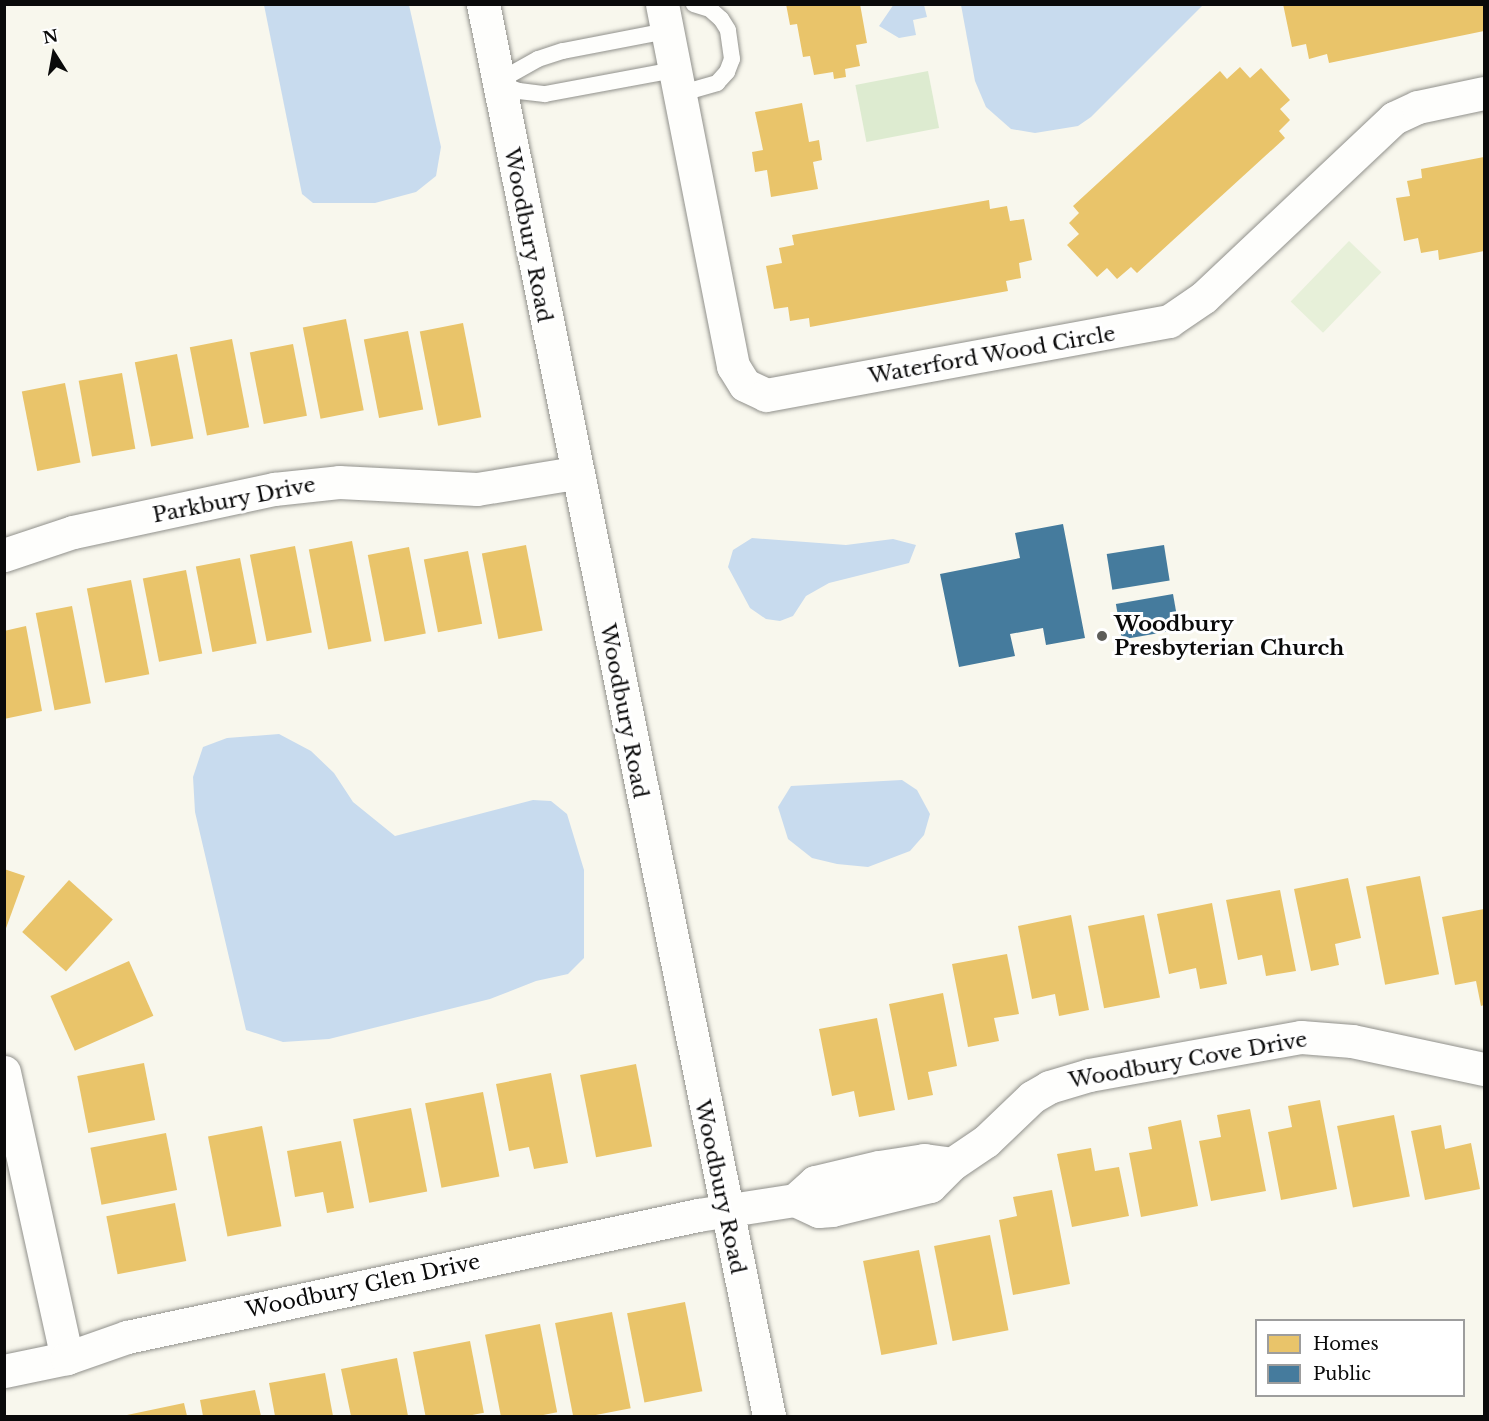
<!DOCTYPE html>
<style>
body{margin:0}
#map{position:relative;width:1489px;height:1421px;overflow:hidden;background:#f8f7ed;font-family:"Libre Baskerville",serif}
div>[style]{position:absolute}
.green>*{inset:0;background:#ddebd0;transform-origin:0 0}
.pitch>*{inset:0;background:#e7f0d9;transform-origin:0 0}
.water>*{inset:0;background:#c8dbee}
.homes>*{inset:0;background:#e9c46a;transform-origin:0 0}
.public>*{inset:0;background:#457b9d;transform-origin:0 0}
.roads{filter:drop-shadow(0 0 2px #91918c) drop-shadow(0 0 2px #91918c)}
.service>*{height:16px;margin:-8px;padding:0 8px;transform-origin:8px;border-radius:8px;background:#fefefc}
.minor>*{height:33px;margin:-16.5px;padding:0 16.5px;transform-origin:16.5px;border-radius:16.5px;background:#fefefc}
.tertiary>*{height:33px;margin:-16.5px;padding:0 16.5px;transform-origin:16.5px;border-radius:16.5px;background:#fefefc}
.dots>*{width:16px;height:16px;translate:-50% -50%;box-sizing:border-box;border:3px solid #fff;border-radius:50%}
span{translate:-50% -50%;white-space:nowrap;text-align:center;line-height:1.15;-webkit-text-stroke:6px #fff;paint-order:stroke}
.street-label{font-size:21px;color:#0a0a0a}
.poi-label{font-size:21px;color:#0a0a0a;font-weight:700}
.left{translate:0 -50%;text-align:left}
.frame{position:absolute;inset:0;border:6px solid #0a0a0a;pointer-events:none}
.legend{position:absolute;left:1255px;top:1319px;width:210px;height:78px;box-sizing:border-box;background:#fff;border:2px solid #9d9d9d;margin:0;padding:8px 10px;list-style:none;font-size:18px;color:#0a0a0a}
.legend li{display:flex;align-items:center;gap:12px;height:30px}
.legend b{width:30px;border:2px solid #9d9d9d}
.north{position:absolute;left:24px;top:24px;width:60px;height:60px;-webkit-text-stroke:4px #fff;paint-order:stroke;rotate:349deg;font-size:16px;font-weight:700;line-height:24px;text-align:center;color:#0a0a0a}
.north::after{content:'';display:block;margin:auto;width:21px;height:27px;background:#0a0a0a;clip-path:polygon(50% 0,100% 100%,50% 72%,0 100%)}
</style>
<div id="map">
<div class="green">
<div style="left:928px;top:71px;width:58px;height:74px;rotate:79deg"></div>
</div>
<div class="pitch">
<div style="left:1349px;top:241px;width:45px;height:84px;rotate:44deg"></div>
</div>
<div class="water">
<div style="clip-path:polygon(894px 4px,924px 5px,927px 17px,913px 20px,916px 35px,899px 38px,879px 26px)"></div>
<div style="clip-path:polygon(264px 5px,409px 5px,441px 147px,436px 176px,416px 192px,375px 203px,313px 203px,302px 194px)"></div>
<div style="clip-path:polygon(961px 5px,961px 4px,1203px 5px,1091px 117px,1078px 126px,1035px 133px,1011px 129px,986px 107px,975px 81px)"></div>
<div style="clip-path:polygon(752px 538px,846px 545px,893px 539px,916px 545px,909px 563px,829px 583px,806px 596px,793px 616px,780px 621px,766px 619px,750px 608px,728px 567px,733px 550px)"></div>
<div style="clip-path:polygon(279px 734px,311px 751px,334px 773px,353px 802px,395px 836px,533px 800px,551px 801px,567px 814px,584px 870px,584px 958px,568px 974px,536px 981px,490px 999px,329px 1039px,283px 1042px,246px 1030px,195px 812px,193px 777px,203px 747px,227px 738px)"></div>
<div style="clip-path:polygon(902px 780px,917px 790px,930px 814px,924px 835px,910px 851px,868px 867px,837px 864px,812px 858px,788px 839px,778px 807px,791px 786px)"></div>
</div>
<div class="homes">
<div style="clip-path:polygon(786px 4px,860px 4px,867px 43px,856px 45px,860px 66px,845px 69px,846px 77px,834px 79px,833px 72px,814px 75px,810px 56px,803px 57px,797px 24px,790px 25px)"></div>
<div style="clip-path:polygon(1283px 4px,1484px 4px,1484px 31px,1329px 63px,1327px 54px,1309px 59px,1306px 44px,1292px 47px)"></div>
<div style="clip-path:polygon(1240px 67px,1250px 78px,1261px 68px,1290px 100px,1280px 109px,1290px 120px,1279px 131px,1285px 138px,1137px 273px,1131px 267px,1117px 279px,1107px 268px,1097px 277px,1067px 245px,1079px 234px,1069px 223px,1079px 213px,1073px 206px,1220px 71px,1227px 79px)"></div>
<div style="clip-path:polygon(802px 103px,809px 142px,819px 140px,822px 160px,813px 162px,818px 189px,771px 197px,767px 170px,755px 172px,752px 152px,763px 150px,755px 112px)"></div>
<div style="clip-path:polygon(1484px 157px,1484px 251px,1439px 260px,1438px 250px,1421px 253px,1418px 238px,1404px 241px,1396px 198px,1410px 196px,1407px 181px,1422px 178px,1421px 169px)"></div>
<div style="clip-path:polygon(989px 200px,990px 209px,1007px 206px,1010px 221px,1024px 219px,1032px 260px,1019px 263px,1021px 278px,1006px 281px,1008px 291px,810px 327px,809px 318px,790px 321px,788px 307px,774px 309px,766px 266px,782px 263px,779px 248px,794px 245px,792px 235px)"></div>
<div style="left:346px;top:319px;width:93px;height:44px;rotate:79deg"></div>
<div style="left:463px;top:323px;width:96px;height:44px;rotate:79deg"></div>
<div style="left:408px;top:331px;width:80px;height:45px;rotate:79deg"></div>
<div style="left:232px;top:339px;width:90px;height:43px;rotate:79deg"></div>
<div style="left:293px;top:344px;width:73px;height:44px;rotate:79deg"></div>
<div style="left:177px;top:354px;width:86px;height:43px;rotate:79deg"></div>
<div style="left:122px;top:373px;width:77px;height:44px;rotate:80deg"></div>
<div style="left:65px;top:383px;width:81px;height:44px;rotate:79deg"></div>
<div style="left:352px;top:541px;width:102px;height:44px;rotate:79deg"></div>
<div style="left:526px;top:545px;width:87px;height:45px;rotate:79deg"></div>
<div style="left:295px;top:546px;width:88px;height:46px;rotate:79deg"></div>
<div style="left:409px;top:547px;width:88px;height:42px;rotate:79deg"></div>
<div style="left:468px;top:551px;width:74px;height:45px;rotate:79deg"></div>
<div style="left:240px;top:558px;width:87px;height:45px;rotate:79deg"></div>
<div style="left:186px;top:570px;width:85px;height:44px;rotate:79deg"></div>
<div style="left:131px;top:580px;width:96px;height:45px;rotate:79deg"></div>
<div style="left:72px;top:606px;width:99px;height:37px;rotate:79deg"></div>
<div style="clip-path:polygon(26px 626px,42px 711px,4px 719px,4px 631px)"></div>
<div style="clip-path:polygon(4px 869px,25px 876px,5px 931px,4px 931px)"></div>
<div style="left:1420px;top:876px;width:100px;height:55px;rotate:79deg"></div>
<div style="clip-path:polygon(1348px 878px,1361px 938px,1335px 944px,1339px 965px,1311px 971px,1294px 889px)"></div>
<div style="left:69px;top:880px;width:59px;height:70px;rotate:42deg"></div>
<div style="clip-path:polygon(1280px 890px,1296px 971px,1266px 976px,1262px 955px,1238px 960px,1226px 900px)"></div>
<div style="clip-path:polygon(1212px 903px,1227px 984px,1200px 989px,1196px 968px,1169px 974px,1157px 914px)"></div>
<div style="clip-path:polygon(1484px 909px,1484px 1005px,1481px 1006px,1476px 981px,1455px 985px,1442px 917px)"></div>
<div style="clip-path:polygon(1071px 915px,1089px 1010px,1059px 1016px,1055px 994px,1032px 999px,1018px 926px)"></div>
<div style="left:1144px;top:915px;width:84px;height:57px;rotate:79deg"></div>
<div style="clip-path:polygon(1007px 954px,1019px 1014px,994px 1018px,999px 1041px,968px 1047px,952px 964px)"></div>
<div style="left:129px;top:961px;width:60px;height:86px;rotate:66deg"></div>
<div style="clip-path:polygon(943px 993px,957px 1066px,928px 1072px,933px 1095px,908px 1100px,889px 1004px)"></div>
<div style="clip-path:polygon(877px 1018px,895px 1110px,859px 1117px,854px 1091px,832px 1096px,819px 1029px)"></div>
<div style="left:144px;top:1063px;width:58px;height:68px;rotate:79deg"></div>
<div style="left:636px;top:1064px;width:84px;height:57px;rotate:79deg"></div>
<div style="clip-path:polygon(551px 1073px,568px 1163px,534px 1169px,529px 1147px,509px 1151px,496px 1084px)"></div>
<div style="left:483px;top:1092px;width:86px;height:59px;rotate:79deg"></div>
<div style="clip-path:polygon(1320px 1100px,1337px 1189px,1281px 1200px,1268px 1132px,1292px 1127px,1288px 1106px)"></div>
<div style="left:411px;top:1108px;width:85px;height:59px;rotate:79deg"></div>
<div style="clip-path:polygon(1250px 1109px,1266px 1191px,1211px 1201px,1199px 1141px,1221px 1137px,1217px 1115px)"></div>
<div style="left:1394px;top:1115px;width:83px;height:58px;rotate:79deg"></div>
<div style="clip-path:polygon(1181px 1120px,1198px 1206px,1141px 1217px,1129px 1153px,1152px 1149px,1148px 1127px)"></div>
<div style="clip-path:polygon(1441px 1125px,1445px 1149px,1471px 1143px,1480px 1189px,1425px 1200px,1411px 1131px)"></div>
<div style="left:262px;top:1126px;width:102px;height:55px;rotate:79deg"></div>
<div style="left:166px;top:1133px;width:58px;height:77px;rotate:79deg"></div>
<div style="clip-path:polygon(341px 1141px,354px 1208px,327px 1213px,323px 1192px,295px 1197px,287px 1151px)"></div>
<div style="clip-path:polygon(1091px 1148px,1095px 1171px,1119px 1167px,1129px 1216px,1072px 1227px,1057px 1154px)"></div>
<div style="clip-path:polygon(1052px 1190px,1070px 1284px,1013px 1295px,999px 1220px,1017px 1216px,1013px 1197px)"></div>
<div style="left:175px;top:1203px;width:59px;height:70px;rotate:79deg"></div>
<div style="left:990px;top:1235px;width:97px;height:57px;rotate:79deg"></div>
<div style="left:919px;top:1250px;width:96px;height:57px;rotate:79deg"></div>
<div style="left:685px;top:1302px;width:91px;height:59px;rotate:79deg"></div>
<div style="left:612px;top:1312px;width:98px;height:58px;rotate:79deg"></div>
<div style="left:540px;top:1324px;width:90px;height:56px;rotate:79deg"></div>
<div style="left:470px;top:1341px;width:73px;height:58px;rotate:79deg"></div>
<div style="clip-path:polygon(397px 1358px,408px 1416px,351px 1416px,341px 1369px)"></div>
<div style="clip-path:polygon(325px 1373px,333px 1416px,275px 1416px,269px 1383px)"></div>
<div style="clip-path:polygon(255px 1390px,261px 1416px,203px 1416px,200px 1400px)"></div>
<div style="clip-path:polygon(184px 1403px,187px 1416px,128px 1416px,127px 1415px)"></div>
</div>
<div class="public">
<div style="clip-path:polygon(1063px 524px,1085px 638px,1046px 645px,1043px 628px,1010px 634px,1015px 656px,959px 667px,940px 574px,1020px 558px,1015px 533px)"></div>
<div style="left:1164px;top:545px;width:36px;height:58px;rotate:81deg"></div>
<div style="left:1173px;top:594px;width:36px;height:58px;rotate:80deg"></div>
</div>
<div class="roads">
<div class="service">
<div style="left:497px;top:82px;width:47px;rotate:-29.3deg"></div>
<div style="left:538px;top:59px;width:26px;rotate:-18deg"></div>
<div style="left:563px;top:51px;width:106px;rotate:-10.9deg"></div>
<div style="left:498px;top:83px;width:22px;rotate:21deg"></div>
<div style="left:519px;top:91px;width:26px;rotate:7deg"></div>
<div style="left:545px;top:94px;width:132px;rotate:-10.5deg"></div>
<div style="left:679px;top:94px;width:40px;rotate:-16deg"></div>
<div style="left:717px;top:83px;width:15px;rotate:-48deg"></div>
<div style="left:727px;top:72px;width:14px;rotate:-69deg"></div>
<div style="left:732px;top:59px;width:29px;rotate:-98deg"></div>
<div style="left:728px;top:30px;width:13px;rotate:-122deg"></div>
<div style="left:721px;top:19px;width:15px;rotate:-138deg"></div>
<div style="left:710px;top:9px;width:17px;rotate:-163deg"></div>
</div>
<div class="minor">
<div style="left:662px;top:4px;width:369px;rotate:78.9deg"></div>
<div style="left:733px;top:366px;width:22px;rotate:58deg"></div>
<div style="left:745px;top:385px;width:23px;rotate:25deg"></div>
<div style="left:766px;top:395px;width:410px;rotate:-10.4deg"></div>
<div style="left:1169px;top:321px;width:42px;rotate:-34.4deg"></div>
<div style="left:1204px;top:297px;width:261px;rotate:-43.3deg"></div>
<div style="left:1394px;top:118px;width:26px;rotate:-25deg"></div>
<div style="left:1418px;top:107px;width:67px;rotate:-12deg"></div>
<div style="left:4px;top:555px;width:73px;rotate:-18.4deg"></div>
<div style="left:73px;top:532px;width:206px;rotate:-12.1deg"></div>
<div style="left:274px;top:489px;width:65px;rotate:-6.1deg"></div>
<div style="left:339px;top:482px;width:138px;rotate:2.9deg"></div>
<div style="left:477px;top:489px;width:99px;rotate:-9.3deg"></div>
<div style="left:4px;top:1072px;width:293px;rotate:77.6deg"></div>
<div style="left:795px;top:1200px;width:26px;rotate:25deg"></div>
<div style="left:819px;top:1211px;width:13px;rotate:-4deg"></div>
<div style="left:832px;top:1210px;width:101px;rotate:-13.8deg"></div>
<div style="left:930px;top:1186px;width:31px;rotate:-45deg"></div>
<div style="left:952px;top:1164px;width:41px;rotate:-34.1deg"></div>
<div style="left:986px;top:1141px;width:64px;rotate:-43.7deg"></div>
<div style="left:1032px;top:1097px;width:20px;rotate:-30deg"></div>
<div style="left:1049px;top:1087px;width:42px;rotate:-16.7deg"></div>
<div style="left:1089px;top:1075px;width:215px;rotate:-10.2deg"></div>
<div style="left:1301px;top:1037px;width:51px;rotate:4.5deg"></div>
<div style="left:1352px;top:1041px;width:135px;rotate:12deg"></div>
<div style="left:4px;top:1371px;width:64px;rotate:-11.7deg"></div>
<div style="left:67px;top:1358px;width:64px;rotate:-19.3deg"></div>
<div style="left:127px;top:1337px;width:584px;rotate:-12.06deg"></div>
<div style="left:698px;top:1215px;width:98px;rotate:-8.8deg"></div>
<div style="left:795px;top:1200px;width:27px;rotate:-42deg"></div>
<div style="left:815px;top:1182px;width:66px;rotate:-13.2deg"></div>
<div style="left:879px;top:1167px;width:46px;rotate:-8.8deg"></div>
<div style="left:924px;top:1160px;width:28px;rotate:8deg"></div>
</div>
<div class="tertiary">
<div style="left:483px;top:4px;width:1441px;rotate:78.55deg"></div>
</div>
</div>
<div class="dots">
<div style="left:1102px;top:636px;background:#5d5d59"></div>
</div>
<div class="street-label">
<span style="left:528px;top:235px;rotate:79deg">Woodbury Road</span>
<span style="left:992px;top:355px;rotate:-10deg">Waterford Wood Circle</span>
<span style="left:234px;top:500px;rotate:-11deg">Parkbury Drive</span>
<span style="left:624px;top:711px;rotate:79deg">Woodbury Road</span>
<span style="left:1188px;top:1060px;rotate:-10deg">Woodbury Cove Drive</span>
<span style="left:720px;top:1187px;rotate:78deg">Woodbury Road</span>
<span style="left:363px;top:1286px;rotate:-12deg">Woodbury Glen Drive</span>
</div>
<div class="poi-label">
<span class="left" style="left:1114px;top:636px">Woodbury<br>Presbyterian Church</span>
</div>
<div class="frame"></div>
<ul class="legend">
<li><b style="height:16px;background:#e9c46a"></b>Homes</li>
<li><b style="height:16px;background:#457b9d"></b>Public</li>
</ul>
<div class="north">N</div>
</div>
